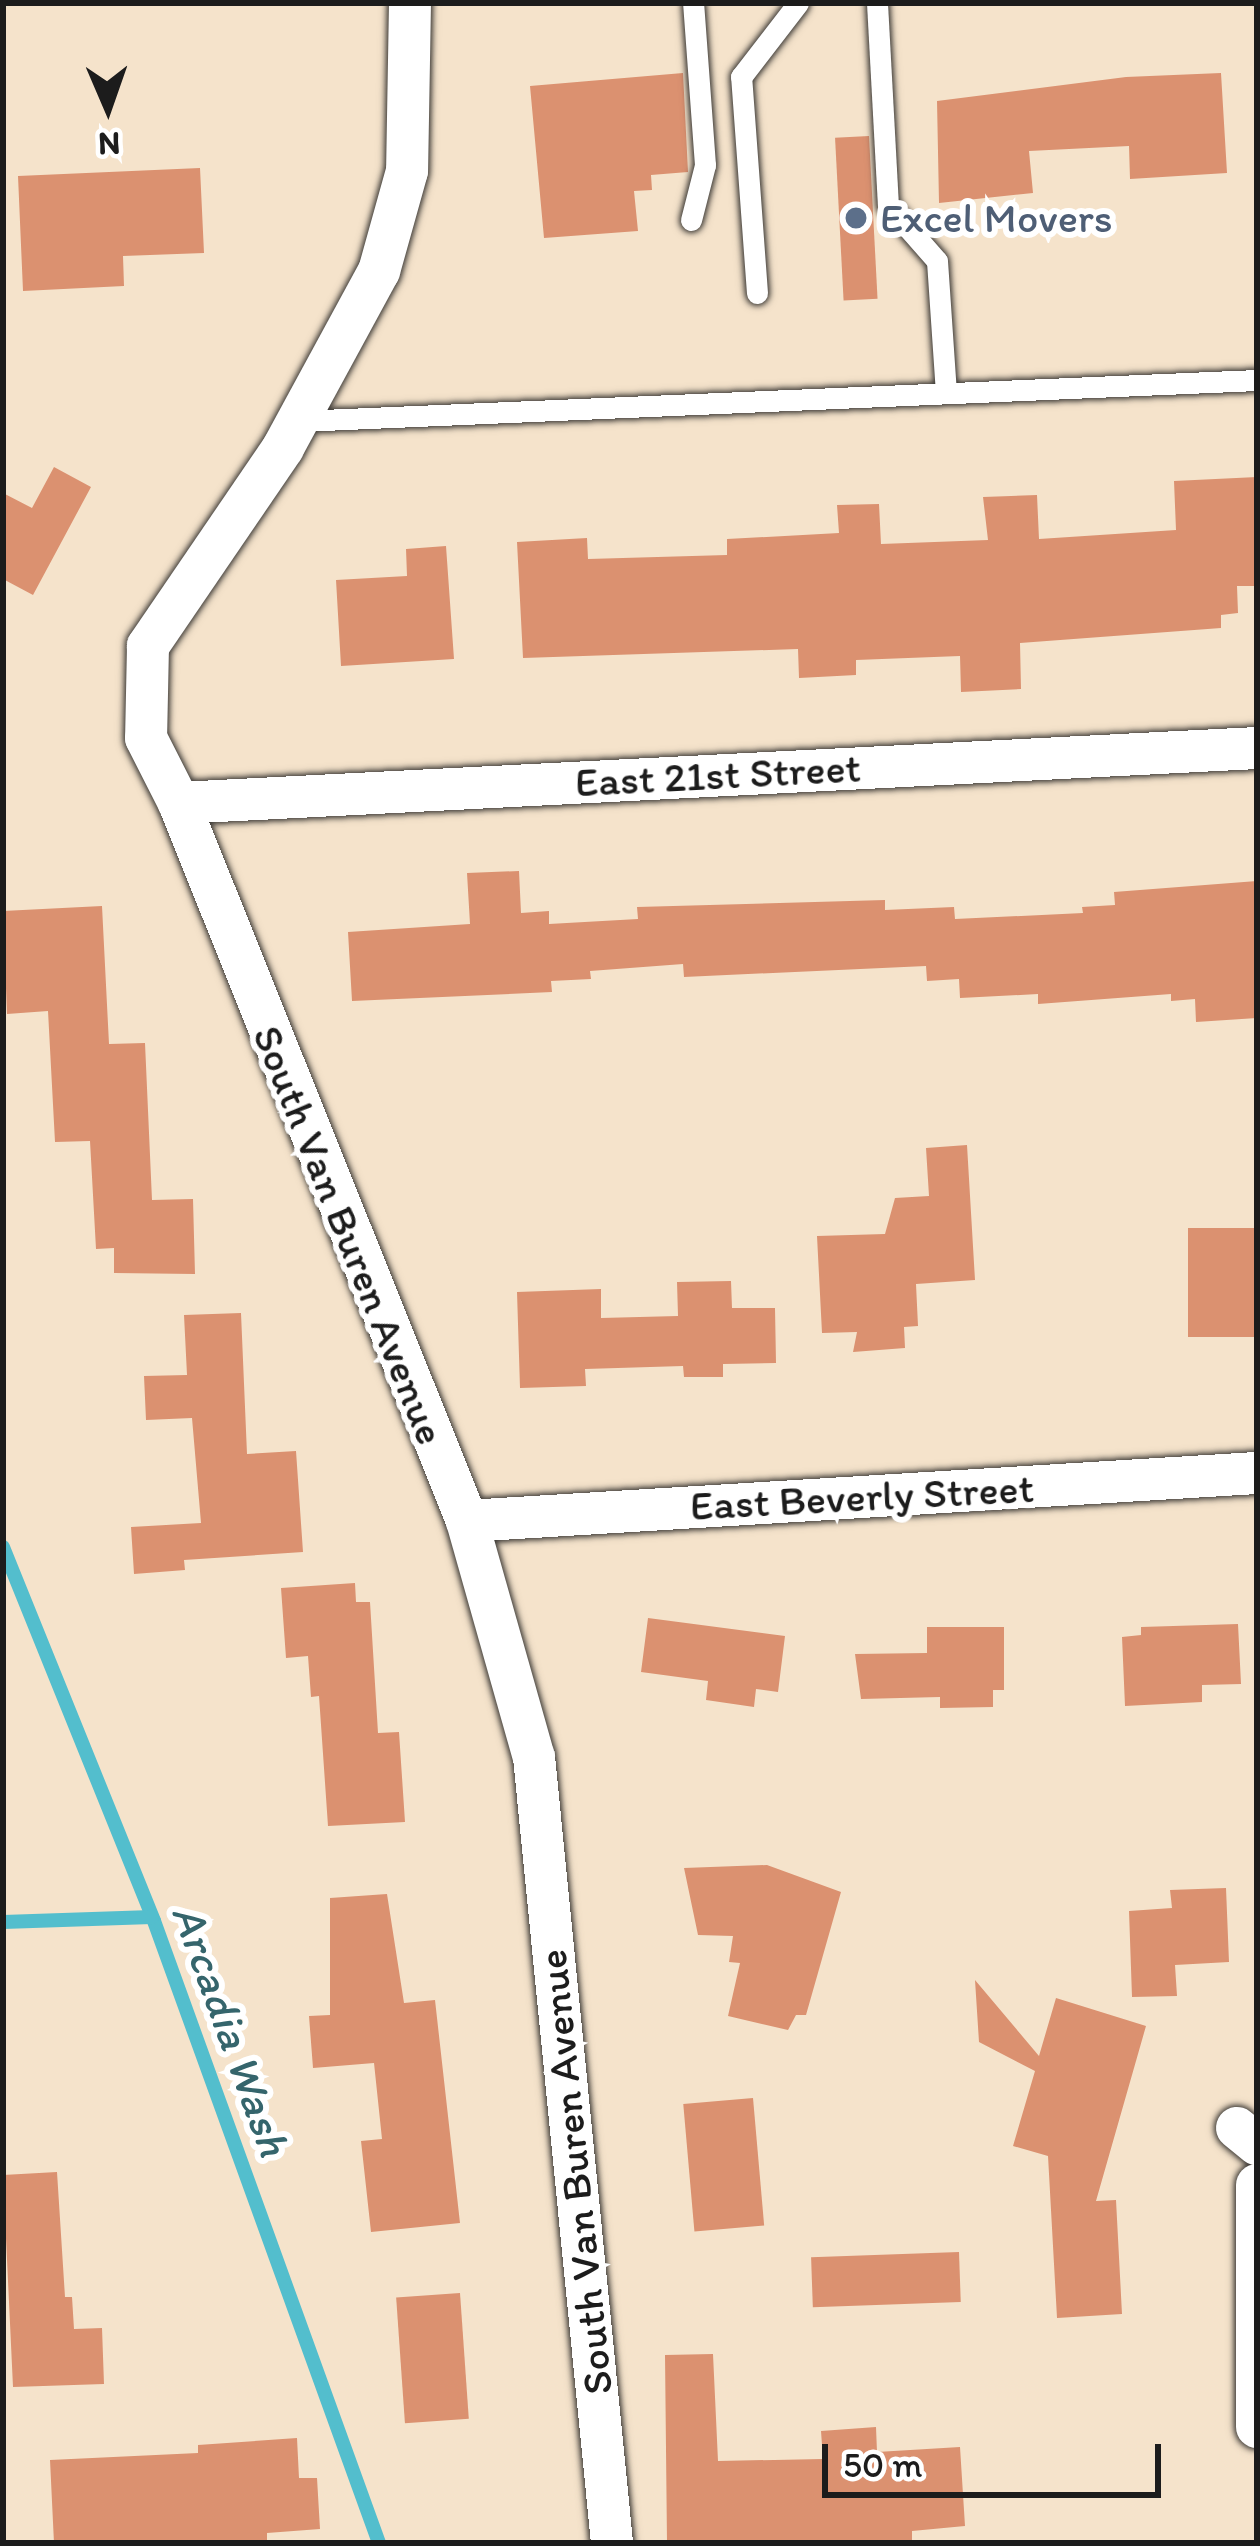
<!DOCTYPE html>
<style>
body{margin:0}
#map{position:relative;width:1260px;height:2546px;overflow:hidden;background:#f5e3cb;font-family:Itim,sans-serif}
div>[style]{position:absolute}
.stream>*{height:14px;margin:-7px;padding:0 7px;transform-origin:7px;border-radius:7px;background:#53becd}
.building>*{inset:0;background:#db9170;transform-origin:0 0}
.roads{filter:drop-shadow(0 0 3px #3d3a36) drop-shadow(0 0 3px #3d3a36)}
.service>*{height:21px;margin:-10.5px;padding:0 10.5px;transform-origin:10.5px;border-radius:10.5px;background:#fff}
.minor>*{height:42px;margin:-21px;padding:0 21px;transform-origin:21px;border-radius:21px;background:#fff}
.dots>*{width:33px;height:33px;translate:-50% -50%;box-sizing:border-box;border:6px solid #fff;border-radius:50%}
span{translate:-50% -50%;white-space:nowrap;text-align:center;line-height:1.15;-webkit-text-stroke:12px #fff;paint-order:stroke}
.service-label{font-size:42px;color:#4e5e75}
.left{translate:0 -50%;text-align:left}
.street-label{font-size:42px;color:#1c1c1c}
.water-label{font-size:45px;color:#35656c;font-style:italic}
.frame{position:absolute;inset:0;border:6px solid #1c1c1c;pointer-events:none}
.north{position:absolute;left:48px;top:48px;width:120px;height:120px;-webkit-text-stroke:9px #fff;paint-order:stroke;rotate:178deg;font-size:33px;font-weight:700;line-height:48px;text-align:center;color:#1c1c1c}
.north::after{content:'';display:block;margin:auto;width:42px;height:54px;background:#1c1c1c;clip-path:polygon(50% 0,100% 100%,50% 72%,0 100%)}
.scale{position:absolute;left:822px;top:2444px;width:339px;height:54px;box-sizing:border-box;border:6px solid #1c1c1c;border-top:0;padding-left:15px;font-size:36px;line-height:42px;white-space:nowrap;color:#1c1c1c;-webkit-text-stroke:9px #fff;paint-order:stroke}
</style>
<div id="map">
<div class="stream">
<div style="left:3px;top:1547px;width:403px;rotate:68deg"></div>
<div style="left:154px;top:1921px;width:661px;rotate:70.11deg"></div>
<div style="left:3px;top:1922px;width:149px;rotate:-1.9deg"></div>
</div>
<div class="building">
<div style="clip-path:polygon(683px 73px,688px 172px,651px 175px,652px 190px,634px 191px,638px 231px,544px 238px,530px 86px)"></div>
<div style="clip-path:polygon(1221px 73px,1227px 173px,1130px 179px,1129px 146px,1029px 151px,1033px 193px,939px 203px,937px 101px,1126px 77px)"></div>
<div style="left:869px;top:136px;width:163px;height:34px;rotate:87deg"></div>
<div style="clip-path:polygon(200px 168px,204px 253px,123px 256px,124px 286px,23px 291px,18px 176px)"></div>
<div style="clip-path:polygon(54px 467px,91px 487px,33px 595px,3px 579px,3px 493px,32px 508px)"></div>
<div style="clip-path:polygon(1257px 477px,1257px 586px,1237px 586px,1238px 613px,1221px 615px,1221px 628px,1020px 643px,1021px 689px,961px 692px,960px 656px,856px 660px,856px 675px,799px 678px,798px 649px,523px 658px,517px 542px,587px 538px,588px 559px,727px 555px,727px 539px,839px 533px,837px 505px,879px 504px,881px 544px,988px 540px,983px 497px,1037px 495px,1039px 539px,1176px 530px,1174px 481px)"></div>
<div style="clip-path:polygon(446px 546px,454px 659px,341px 666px,336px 580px,407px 576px,406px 549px)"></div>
<div style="clip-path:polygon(519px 871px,521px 913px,549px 911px,549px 924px,638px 919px,637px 907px,885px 900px,885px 910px,954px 907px,955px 919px,1083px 913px,1082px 907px,1115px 905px,1114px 892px,1257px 881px,1257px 1018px,1196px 1022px,1195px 999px,1171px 1001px,1171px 994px,1038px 1004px,1038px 994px,960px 998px,959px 979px,927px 981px,926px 966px,684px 977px,683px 964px,590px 971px,591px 979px,551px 981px,552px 992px,352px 1001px,348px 932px,470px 924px,467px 873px)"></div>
<div style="clip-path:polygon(102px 906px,109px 1044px,145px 1043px,152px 1200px,193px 1199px,195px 1274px,114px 1273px,114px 1248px,96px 1249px,90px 1141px,55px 1142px,48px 1011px,7px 1014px,3px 911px)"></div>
<div style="clip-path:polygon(967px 1145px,975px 1280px,916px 1284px,918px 1326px,904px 1327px,905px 1348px,853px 1352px,857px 1332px,822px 1333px,817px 1236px,885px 1234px,895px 1198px,929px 1196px,926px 1148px)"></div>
<div style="left:1257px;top:1228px;width:109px;height:69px;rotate:90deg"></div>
<div style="clip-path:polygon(731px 1281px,732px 1308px,775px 1308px,776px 1363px,723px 1364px,723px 1377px,684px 1377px,683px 1366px,585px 1369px,586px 1386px,520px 1388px,517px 1292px,601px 1289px,601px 1318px,678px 1316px,677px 1282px)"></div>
<div style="clip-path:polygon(241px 1313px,247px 1454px,296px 1451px,303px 1552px,184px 1560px,185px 1570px,134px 1574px,131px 1527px,201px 1523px,192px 1418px,146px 1420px,144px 1376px,187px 1375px,184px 1315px)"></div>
<div style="clip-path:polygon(355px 1583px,356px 1602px,370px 1602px,378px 1733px,399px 1732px,405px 1822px,328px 1826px,319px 1696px,311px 1697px,308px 1656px,286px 1658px,281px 1588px)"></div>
<div style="clip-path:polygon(648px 1618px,785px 1636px,778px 1692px,756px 1689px,754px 1707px,706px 1700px,708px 1681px,641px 1672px)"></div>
<div style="clip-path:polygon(1238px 1624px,1241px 1684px,1202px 1685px,1202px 1702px,1125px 1706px,1122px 1637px,1141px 1635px,1141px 1627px)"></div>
<div style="clip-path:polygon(927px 1627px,1004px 1627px,1004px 1690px,993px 1690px,993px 1707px,940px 1708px,940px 1697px,861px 1699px,855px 1654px,927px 1653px)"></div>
<div style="clip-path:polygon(767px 1865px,841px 1892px,806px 2015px,796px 2015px,788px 2030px,728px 2016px,740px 1963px,729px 1962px,733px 1936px,698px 1935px,684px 1868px)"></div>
<div style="clip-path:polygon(1226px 1888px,1229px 1962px,1175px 1965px,1177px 1996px,1132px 1997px,1129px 1911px,1172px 1908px,1170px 1890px)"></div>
<div style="clip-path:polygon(387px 1894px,404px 2003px,435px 2000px,460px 2223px,371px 2232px,361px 2141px,382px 2139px,374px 2063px,313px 2068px,309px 2016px,330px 2015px,330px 1898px)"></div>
<div style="clip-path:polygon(975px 1980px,1039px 2056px,1056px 1998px,1146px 2026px,1096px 2201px,1116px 2200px,1122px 2314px,1057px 2318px,1048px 2156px,1013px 2146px,1035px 2071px,979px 2042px)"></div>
<div style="left:753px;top:2098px;width:128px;height:70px;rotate:85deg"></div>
<div style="clip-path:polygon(57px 2172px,65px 2297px,72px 2297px,74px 2329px,102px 2328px,104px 2384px,13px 2387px,3px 2175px)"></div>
<div style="left:959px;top:2252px;width:50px;height:148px;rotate:88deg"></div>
<div style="left:460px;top:2293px;width:126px;height:64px;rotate:86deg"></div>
<div style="clip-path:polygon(713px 2354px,718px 2461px,823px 2459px,821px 2431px,876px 2427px,877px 2452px,960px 2447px,965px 2526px,912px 2531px,912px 2541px,882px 2543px,667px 2543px,665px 2355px)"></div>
<div style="clip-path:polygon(297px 2438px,299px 2478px,317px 2478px,320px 2529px,267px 2533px,267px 2543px,54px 2543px,50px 2460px,198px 2453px,198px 2445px)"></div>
</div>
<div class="roads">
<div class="service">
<div style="left:877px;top:3px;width:202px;rotate:86.9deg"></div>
<div style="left:888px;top:205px;width:74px;rotate:48.8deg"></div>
<div style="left:937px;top:261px;width:132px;rotate:86.1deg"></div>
<div style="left:691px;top:220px;width:57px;rotate:-75.7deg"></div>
<div style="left:705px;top:165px;width:162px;rotate:-94.2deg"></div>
<div style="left:757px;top:293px;width:217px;rotate:-94.2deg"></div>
<div style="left:741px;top:77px;width:93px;rotate:-52.4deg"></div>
<div style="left:299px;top:421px;width:959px;rotate:-2.45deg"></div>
</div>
<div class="minor">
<div style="left:410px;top:3px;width:168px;rotate:91deg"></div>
<div style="left:407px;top:171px;width:104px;rotate:105.6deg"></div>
<div style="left:379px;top:271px;width:201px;rotate:118.5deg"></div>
<div style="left:283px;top:448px;width:240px;rotate:124.3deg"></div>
<div style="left:148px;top:646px;width:92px;rotate:91.2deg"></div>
<div style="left:146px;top:738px;width:73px;rotate:63.1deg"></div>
<div style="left:179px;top:803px;width:774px;rotate:68.14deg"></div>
<div style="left:467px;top:1521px;width:245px;rotate:74.2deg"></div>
<div style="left:534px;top:1757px;width:790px;rotate:84.33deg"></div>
<div style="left:179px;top:803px;width:1079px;rotate:-2.92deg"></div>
<div style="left:467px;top:1521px;width:791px;rotate:-3.48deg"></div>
<div style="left:1237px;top:2128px;width:26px;rotate:39deg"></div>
<div style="left:1257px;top:2185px;width:242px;rotate:90deg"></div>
</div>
</div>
<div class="dots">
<div style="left:856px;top:218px;background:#5c6f8a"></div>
</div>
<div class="service-label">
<span class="left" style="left:880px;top:218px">Excel Movers</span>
</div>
<div class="street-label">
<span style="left:718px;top:775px;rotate:-3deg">East 21st Street</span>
<span style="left:349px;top:1235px;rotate:68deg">South Van Buren Avenue</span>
<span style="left:862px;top:1497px;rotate:-3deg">East Beverly Street</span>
<span style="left:575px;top:2172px;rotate:-96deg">South Van Buren Avenue</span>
</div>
<div class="water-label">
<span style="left:231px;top:2030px;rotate:70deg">Arcadia Wash</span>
</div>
<div class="frame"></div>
<div class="north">N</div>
<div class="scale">50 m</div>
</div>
